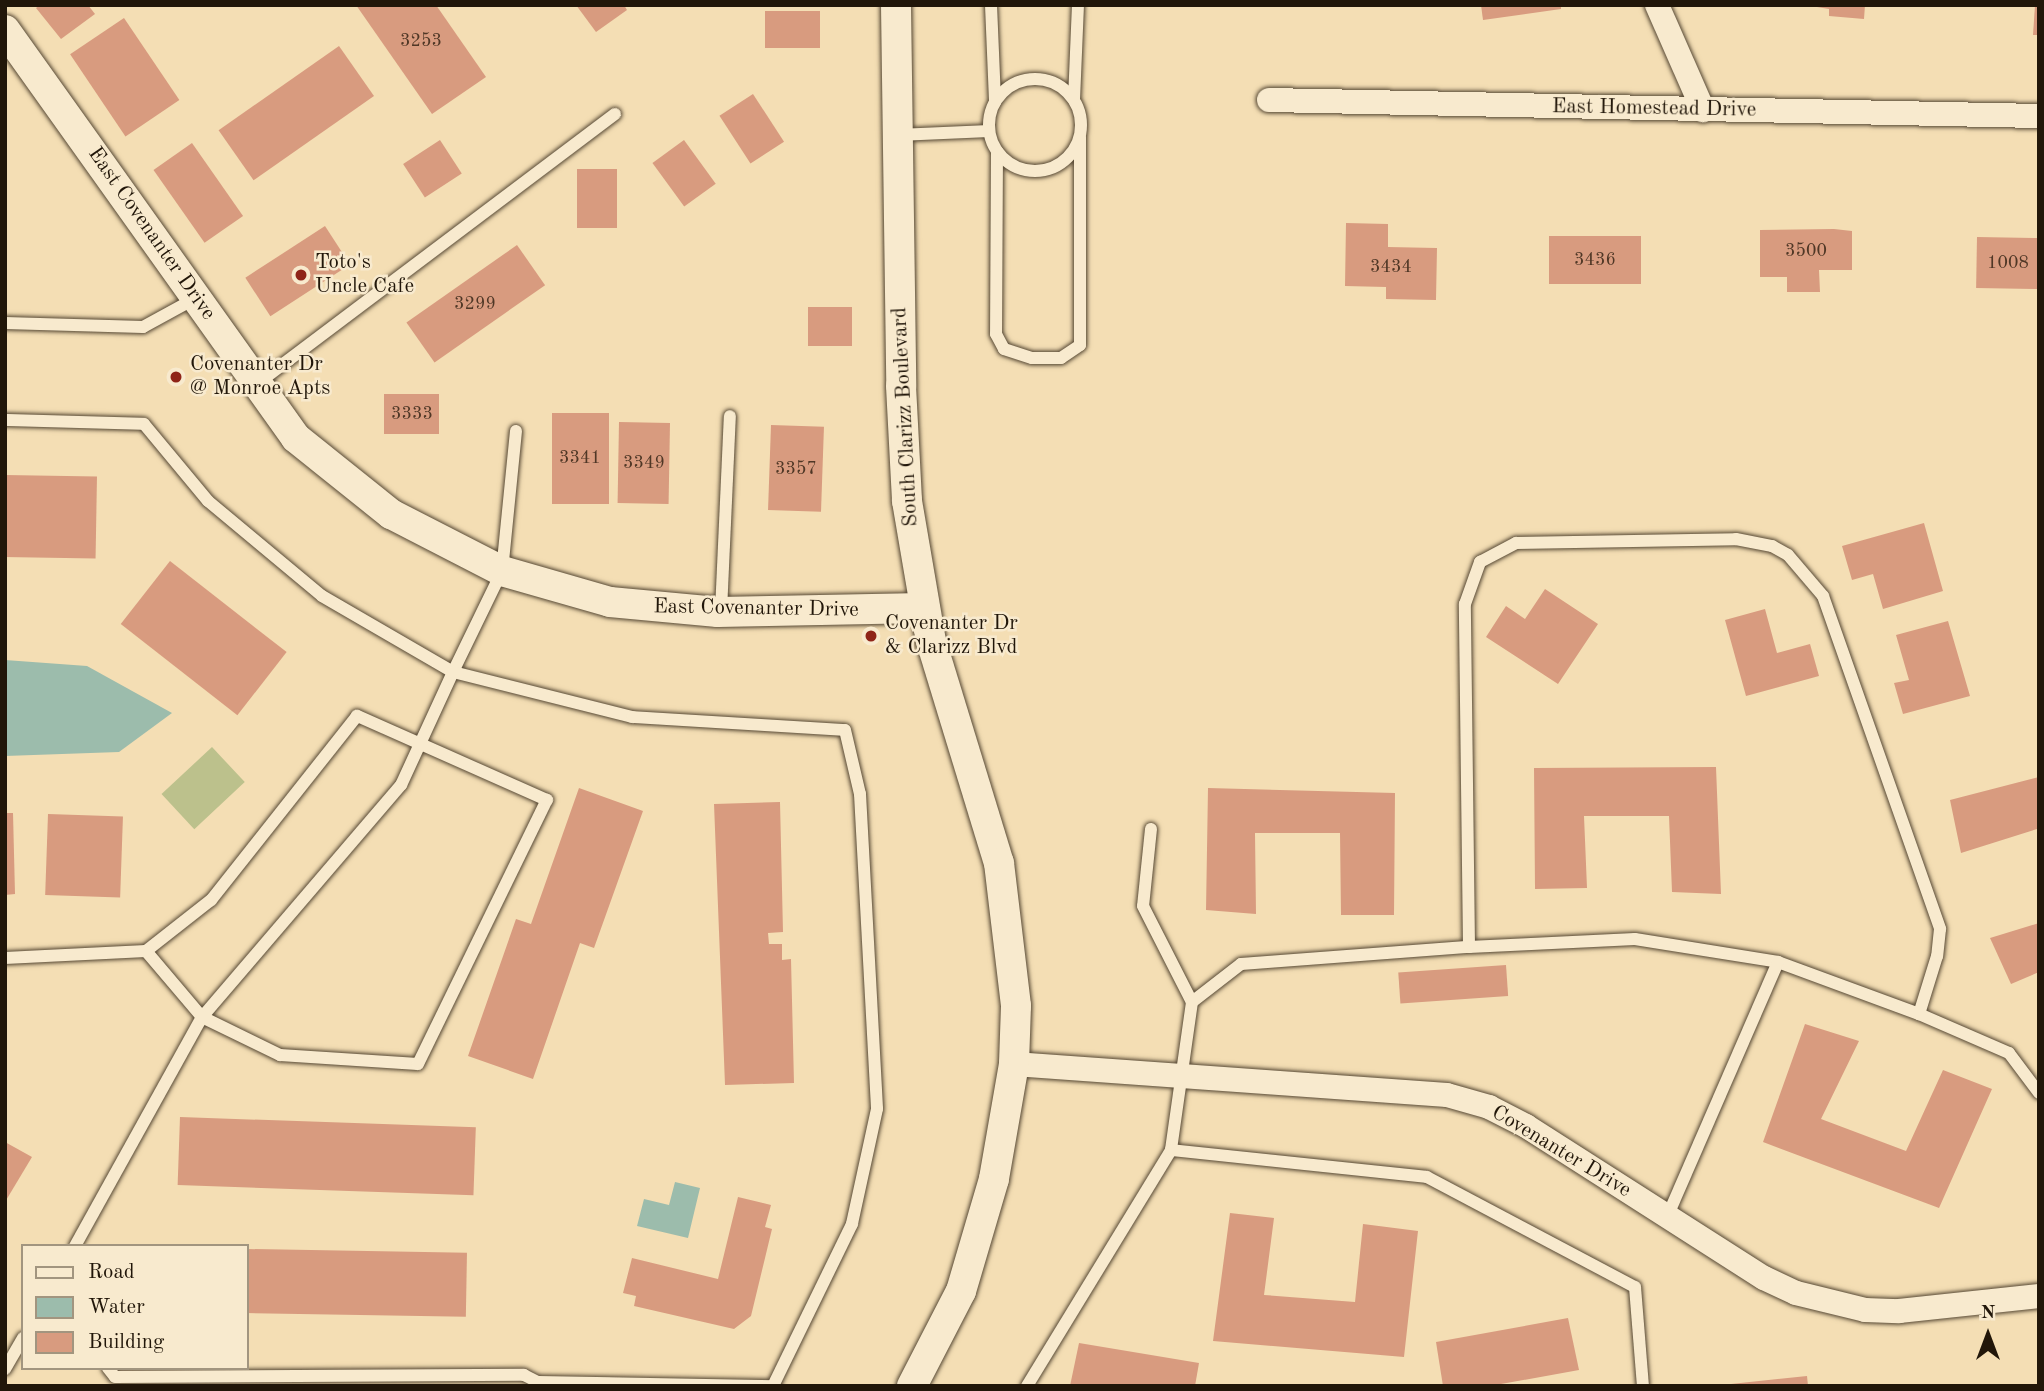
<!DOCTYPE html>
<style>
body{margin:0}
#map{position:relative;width:2044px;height:1391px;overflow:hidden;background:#f4deb4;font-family:"Old Standard TT",serif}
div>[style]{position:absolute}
.green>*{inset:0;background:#bcc18c;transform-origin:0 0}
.water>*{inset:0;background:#9cbcac}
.building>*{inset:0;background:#d89b7f;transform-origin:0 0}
.roads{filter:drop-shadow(0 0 2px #564834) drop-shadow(0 0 2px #564834)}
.service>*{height:12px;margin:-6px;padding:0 6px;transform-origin:6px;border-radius:6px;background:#f8eace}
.service>.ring{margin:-6px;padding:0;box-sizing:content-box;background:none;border:12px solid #f8eace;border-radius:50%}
.minor>*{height:24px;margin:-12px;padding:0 12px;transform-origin:12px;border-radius:12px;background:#f8eace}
.tertiary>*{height:30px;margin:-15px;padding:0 15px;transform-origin:15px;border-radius:15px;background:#f8eace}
.dots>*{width:19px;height:19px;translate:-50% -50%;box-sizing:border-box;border:4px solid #f8eace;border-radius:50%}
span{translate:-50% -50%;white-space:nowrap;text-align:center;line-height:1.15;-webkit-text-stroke:5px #f8eace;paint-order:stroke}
.number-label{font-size:18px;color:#4f3726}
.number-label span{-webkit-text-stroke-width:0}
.street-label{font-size:21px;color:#211609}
.poi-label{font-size:21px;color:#211609}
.left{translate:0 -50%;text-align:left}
.frame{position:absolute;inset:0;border:7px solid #211609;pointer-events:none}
.legend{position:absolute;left:21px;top:1244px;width:228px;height:126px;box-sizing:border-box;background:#f8eace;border:2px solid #a2957f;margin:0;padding:9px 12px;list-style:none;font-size:21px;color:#211609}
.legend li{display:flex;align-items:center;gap:14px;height:35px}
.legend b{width:35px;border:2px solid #a2957f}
.north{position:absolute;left:1953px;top:1300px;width:70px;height:70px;-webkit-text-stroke:5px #f8eace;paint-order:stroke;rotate:0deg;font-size:19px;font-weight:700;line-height:28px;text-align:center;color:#211609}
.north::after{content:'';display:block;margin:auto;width:24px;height:32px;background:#211609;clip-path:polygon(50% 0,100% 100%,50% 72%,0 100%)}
</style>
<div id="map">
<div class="green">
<div style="left:212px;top:747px;width:48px;height:69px;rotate:47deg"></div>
</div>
<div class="water">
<div style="clip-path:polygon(5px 660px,87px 666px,172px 713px,119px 752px,5px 756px)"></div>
<div style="clip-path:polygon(675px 1182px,700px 1188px,688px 1238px,637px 1226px,644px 1199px,669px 1205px)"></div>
</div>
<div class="building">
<div style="clip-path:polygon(40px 5px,88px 5px,95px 14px,61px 39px,36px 8px)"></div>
<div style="clip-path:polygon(356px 5px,436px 5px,486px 77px,432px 114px)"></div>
<div style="clip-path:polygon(576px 5px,624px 5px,627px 10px,596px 32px)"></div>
<div style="clip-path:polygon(1481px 5px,1561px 5px,1561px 9px,1483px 20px)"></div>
<div style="clip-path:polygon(1805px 5px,1865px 5px,1864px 19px,1829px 16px,1829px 9px)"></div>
<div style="clip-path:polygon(2035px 5px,2039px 5px,2039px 35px,2033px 35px)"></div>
<div style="left:765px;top:11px;width:55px;height:37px"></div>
<div style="left:124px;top:18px;width:99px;height:65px;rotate:56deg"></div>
<div style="left:339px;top:46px;width:61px;height:147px;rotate:55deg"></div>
<div style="left:753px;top:94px;width:57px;height:40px;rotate:57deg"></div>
<div style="left:440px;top:140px;width:40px;height:44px;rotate:57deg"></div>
<div style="left:684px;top:140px;width:54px;height:39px;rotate:54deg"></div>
<div style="left:192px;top:143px;width:89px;height:47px;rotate:55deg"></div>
<div style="left:577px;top:169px;width:40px;height:59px"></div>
<div style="clip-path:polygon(1346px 223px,1388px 224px,1388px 247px,1437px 248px,1436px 300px,1386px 299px,1386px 287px,1345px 286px)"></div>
<div style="left:325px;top:226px;width:46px;height:95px;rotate:57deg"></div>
<div style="clip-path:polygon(1834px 229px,1852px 231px,1852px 270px,1819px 270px,1820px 292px,1787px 292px,1787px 277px,1760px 277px,1760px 230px)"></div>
<div style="left:1549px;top:236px;width:92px;height:48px"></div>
<div style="left:1977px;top:237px;width:62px;height:51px;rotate:1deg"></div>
<div style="left:517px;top:245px;width:49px;height:135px;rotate:55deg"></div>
<div style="left:808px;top:307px;width:44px;height:39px"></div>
<div style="left:384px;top:394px;width:55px;height:40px"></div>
<div style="left:552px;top:413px;width:57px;height:91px"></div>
<div style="left:619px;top:422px;width:51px;height:81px;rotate:1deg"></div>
<div style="left:771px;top:425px;width:53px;height:85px;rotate:2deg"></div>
<div style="left:5px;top:475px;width:92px;height:82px;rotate:1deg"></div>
<div style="clip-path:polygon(1924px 523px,1943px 591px,1883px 609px,1873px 574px,1852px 580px,1842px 546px)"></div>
<div style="left:170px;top:561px;width:148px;height:80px;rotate:38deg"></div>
<div style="clip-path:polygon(1545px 589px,1598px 624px,1558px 684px,1486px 637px,1506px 606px,1525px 619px)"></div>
<div style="clip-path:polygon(1765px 609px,1777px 653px,1810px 644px,1819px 676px,1746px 696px,1725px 620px)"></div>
<div style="clip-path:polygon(1948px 621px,1970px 696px,1903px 714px,1894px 683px,1909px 680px,1896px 635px)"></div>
<div style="clip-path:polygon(1716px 767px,1721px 894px,1672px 892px,1669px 816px,1584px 816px,1587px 888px,1535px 889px,1534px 768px)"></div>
<div style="clip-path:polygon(2039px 777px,2039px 833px,2037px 829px,1961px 853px,1950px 800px)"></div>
<div style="clip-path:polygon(579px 788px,643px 811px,594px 948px,580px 943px,533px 1079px,468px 1056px,516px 919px,531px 924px)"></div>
<div style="clip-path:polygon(1208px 788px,1395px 793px,1394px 915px,1341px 915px,1340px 833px,1255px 833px,1256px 914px,1206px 910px)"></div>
<div style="clip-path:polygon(780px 802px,783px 932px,768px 933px,769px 944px,782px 944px,782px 960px,791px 959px,794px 1083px,725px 1085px,714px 804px)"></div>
<div style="clip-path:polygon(5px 813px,13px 813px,15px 894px,5px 895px)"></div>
<div style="left:48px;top:814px;width:75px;height:81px;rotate:2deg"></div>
<div style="clip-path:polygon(2039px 923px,2039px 972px,2011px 984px,1990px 938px)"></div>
<div style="left:1506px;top:965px;width:31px;height:108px;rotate:86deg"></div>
<div style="clip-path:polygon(1805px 1024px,1859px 1041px,1821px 1119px,1906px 1151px,1943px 1070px,1992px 1089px,1939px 1208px,1763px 1142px)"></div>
<div style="left:180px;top:1117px;width:296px;height:68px;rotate:2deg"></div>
<div style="clip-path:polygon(5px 1142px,32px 1157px,5px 1202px)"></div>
<div style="clip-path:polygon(738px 1197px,771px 1205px,765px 1227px,772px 1229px,751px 1316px,734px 1329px,634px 1306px,636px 1296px,623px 1293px,632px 1258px,718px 1279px)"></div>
<div style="clip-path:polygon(1230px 1213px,1274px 1218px,1264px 1295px,1355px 1302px,1363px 1224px,1418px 1231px,1404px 1357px,1213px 1341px)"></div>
<div style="left:247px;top:1249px;width:220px;height:64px;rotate:1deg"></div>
<div style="clip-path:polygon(1568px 1318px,1579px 1370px,1490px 1386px,1443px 1386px,1436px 1342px)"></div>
<div style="clip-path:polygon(1079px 1343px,1199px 1363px,1195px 1386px,1070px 1386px)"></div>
<div style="clip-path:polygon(1807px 1376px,1808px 1386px,1731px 1386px,1731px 1384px)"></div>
</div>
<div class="roads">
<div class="service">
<div style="left:991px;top:5px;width:97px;rotate:87.6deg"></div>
<div class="ring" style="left:989px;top:79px;width:80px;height:80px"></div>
<div style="left:1074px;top:100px;width:95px;rotate:-87.6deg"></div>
<div style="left:898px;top:135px;width:91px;rotate:-2.5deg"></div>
<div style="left:997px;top:151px;width:183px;rotate:90.3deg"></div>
<div style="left:996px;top:334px;width:17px;rotate:62deg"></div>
<div style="left:1004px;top:349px;width:29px;rotate:18deg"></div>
<div style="left:1032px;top:358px;width:29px"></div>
<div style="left:1061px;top:358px;width:23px;rotate:-34deg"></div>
<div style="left:1080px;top:345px;width:208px;rotate:-90deg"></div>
<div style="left:5px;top:323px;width:138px;rotate:1.7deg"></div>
<div style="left:143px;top:327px;width:63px;rotate:-28.6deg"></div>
<div style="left:258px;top:383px;width:447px;rotate:-37deg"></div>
<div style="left:5px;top:420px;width:139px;rotate:1.6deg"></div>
<div style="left:144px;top:424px;width:100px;rotate:50.3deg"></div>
<div style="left:208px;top:501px;width:148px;rotate:39.8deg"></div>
<div style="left:322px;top:596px;width:151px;rotate:30.1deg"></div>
<div style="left:453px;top:672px;width:124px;rotate:114.7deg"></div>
<div style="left:401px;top:785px;width:306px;rotate:130.6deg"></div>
<div style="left:202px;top:1017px;width:262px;rotate:119deg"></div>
<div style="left:516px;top:431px;width:141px;rotate:95.7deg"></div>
<div style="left:502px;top:571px;width:112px;rotate:115.9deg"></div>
<div style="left:453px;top:672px;width:185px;rotate:14.1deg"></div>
<div style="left:632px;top:717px;width:213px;rotate:3.5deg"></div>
<div style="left:845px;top:730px;width:66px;rotate:76.8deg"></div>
<div style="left:860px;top:794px;width:315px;rotate:86.9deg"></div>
<div style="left:877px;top:1109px;width:118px;rotate:102.3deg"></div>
<div style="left:852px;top:1224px;width:178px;rotate:116deg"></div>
<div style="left:721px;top:611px;width:195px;rotate:-87.4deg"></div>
<div style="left:1151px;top:829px;width:77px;rotate:95.9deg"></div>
<div style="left:1143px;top:906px;width:108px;rotate:63deg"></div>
<div style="left:1192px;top:1002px;width:149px;rotate:98.1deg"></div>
<div style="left:1469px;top:947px;width:343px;rotate:-90.7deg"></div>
<div style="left:1465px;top:604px;width:45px;rotate:-70.3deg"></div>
<div style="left:1480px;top:562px;width:41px;rotate:-27.8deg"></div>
<div style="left:1516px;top:543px;width:220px;rotate:-1deg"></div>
<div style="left:1736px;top:539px;width:37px;rotate:11deg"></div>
<div style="left:1772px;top:546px;width:18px;rotate:29deg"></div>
<div style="left:1788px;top:555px;width:54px;rotate:49.5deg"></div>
<div style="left:1823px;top:596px;width:353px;rotate:70.6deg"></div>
<div style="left:1940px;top:929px;width:27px;rotate:96deg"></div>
<div style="left:1937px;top:956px;width:61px;rotate:107.2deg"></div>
<div style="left:1919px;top:1014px;width:150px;rotate:-159.8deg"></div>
<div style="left:5px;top:958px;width:141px;rotate:-2.8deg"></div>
<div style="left:146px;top:951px;width:87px;rotate:49.7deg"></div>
<div style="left:202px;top:1017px;width:87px;rotate:26deg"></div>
<div style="left:280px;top:1055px;width:138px;rotate:3.7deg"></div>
<div style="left:418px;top:1064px;width:294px;rotate:-64deg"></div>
<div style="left:547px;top:800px;width:208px;rotate:-156.1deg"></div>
<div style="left:357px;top:716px;width:235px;rotate:128.4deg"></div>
<div style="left:211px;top:900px;width:83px;rotate:141.9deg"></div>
<div style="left:1192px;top:1002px;width:62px;rotate:-37.8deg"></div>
<div style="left:1241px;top:964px;width:229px;rotate:-4.3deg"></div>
<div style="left:1469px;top:947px;width:166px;rotate:-2.8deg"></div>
<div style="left:1635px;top:939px;width:145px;rotate:9.1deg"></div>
<div style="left:1778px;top:962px;width:278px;rotate:113.5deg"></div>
<div style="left:1919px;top:1014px;width:98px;rotate:23.4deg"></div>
<div style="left:2009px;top:1053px;width:50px;rotate:53.1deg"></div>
<div style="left:108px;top:1368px;width:11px;rotate:52deg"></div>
<div style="left:115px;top:1377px;width:409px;rotate:-0.3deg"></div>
<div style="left:524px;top:1375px;width:16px;rotate:27deg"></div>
<div style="left:538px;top:1382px;width:237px;rotate:1deg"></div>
<div style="left:5px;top:1369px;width:36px;rotate:-60deg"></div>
<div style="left:1027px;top:1386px;width:276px;rotate:-58.6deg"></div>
<div style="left:1171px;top:1150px;width:257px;rotate:6deg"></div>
<div style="left:1427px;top:1177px;width:235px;rotate:27.9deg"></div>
<div style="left:1635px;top:1287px;width:99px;rotate:85.4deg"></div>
</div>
<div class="minor">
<div style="left:1657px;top:5px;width:115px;rotate:66.3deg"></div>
<div style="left:1269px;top:100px;width:770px;rotate:1.19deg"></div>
<div style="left:1014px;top:1064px;width:434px;rotate:4.1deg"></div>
<div style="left:1447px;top:1095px;width:44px;rotate:15.9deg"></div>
<div style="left:1489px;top:1107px;width:42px;rotate:27.2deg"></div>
<div style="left:1526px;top:1126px;width:282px;rotate:32.6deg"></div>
<div style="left:1764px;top:1278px;width:35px;rotate:25deg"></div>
<div style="left:1796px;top:1293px;width:71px;rotate:13.8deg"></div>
<div style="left:1865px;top:1310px;width:34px;rotate:2deg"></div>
<div style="left:1899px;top:1311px;width:141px;rotate:-6.1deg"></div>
</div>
<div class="tertiary">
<div style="left:896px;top:5px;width:381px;rotate:89.2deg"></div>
<div style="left:901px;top:386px;width:115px;rotate:87deg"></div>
<div style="left:907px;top:501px;width:142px;rotate:80.3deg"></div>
<div style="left:931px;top:641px;width:232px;rotate:73deg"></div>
<div style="left:999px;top:863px;width:144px;rotate:83.2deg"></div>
<div style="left:1016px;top:1006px;width:58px;rotate:92deg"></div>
<div style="left:1014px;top:1064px;width:117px;rotate:99.9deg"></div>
<div style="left:994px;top:1179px;width:117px;rotate:106.4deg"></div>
<div style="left:961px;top:1291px;width:107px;rotate:117.3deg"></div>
<div style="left:5px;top:30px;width:501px;rotate:54.5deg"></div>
<div style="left:296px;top:438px;width:122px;rotate:38.7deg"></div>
<div style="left:391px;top:514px;width:125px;rotate:27.2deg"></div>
<div style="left:502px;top:571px;width:112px;rotate:16deg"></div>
<div style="left:610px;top:602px;width:108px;rotate:5.3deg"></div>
<div style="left:718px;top:612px;width:205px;rotate:-1.1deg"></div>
</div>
</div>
<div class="dots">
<div style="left:301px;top:275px;background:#8f2418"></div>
<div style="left:176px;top:377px;background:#8f2418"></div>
<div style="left:871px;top:636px;background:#8f2418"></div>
</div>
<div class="number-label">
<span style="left:421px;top:41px">3253</span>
<span style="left:1806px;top:251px">3500</span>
<span style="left:1595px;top:260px">3436</span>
<span style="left:2008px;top:263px">1008</span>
<span style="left:1391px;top:267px">3434</span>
<span style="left:475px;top:304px">3299</span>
<span style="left:412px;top:414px">3333</span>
<span style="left:580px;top:458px">3341</span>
<span style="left:644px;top:463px">3349</span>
<span style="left:796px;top:469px">3357</span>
</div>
<div class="street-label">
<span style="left:1654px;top:109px;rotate:1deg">East Homestead Drive</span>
<span style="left:151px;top:234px;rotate:55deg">East Covenanter Drive</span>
<span style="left:906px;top:417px;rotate:-93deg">South Clarizz Boulevard</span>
<span style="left:756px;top:609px;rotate:1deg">East Covenanter Drive</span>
<span style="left:1561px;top:1152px;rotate:31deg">Covenanter Drive</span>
</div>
<div class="poi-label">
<span class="left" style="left:315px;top:275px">Toto's<br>Uncle Cafe</span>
<span class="left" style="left:190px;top:377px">Covenanter Dr<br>@ Monroe Apts</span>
<span class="left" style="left:885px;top:636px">Covenanter Dr<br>&amp; Clarizz Blvd</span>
</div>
<div class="frame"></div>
<ul class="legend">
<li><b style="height:9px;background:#f8eace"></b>Road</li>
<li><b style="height:19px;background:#9cbcac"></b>Water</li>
<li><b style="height:19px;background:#d89b7f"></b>Building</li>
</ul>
<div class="north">N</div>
</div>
